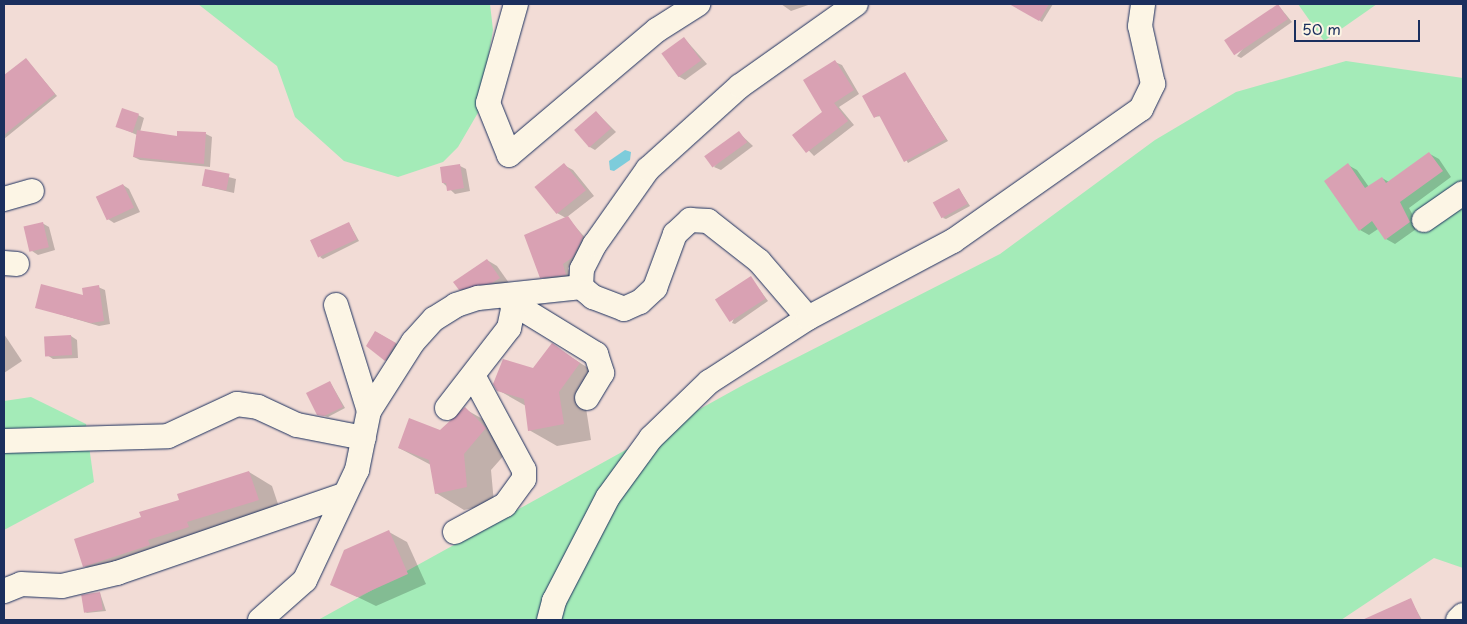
<!DOCTYPE html>
<style>
body{margin:0}
#map{position:relative;width:1467px;height:624px;overflow:hidden;background:#f2dcd6;font-family:"Playpen Sans",sans-serif}
div>[style]{position:absolute}
.green>*{inset:0;background:#a4ebb8}
.water>*{inset:0;background:#7dccdb}
.shadow>*{inset:0;background:#0003}
.building>*{inset:0;background:#d9a1b3;transform-origin:0 0}
.roads{filter:drop-shadow(0 0 1px #1b2f5e) drop-shadow(0 0 1px #1b2f5e)}
.minor>*{height:24px;margin:-12px;padding:0 12px;transform-origin:12px;border-radius:12px;background:#fcf5e5}
span{translate:-50% -50%;white-space:nowrap;text-align:center;line-height:1.15;-webkit-text-stroke:5px #fcf5e5;paint-order:stroke}
.frame{position:absolute;inset:0;border:5px solid #1b2f5e;pointer-events:none}
.scale{position:absolute;left:1294px;top:20px;width:126px;height:22px;box-sizing:border-box;border:2px solid #1b2f5e;border-top:0;padding-left:6px;font-size:15px;line-height:18px;white-space:nowrap;color:#1b2f5e;-webkit-text-stroke:4px #fcf5e5;paint-order:stroke}
</style>
<div id="map">
<div class="green">
<div style="clip-path:polygon(198px 4px,490px 4px,493px 30px,479px 111px,458px 147px,443px 162px,398px 177px,344px 161px,295px 117px,277px 66px)"></div>
<div style="clip-path:polygon(1298px 4px,1377px 4px,1324px 41px)"></div>
<div style="clip-path:polygon(1346px 61px,1463px 78px,1463px 568px,1434px 558px,1341px 620px,318px 620px,745px 384px,1000px 254px,1155px 140px,1236px 92px)"></div>
<div style="clip-path:polygon(31px 397px,86px 424px,94px 482px,4px 530px,4px 401px)"></div>
</div>
<div class="water">
<div style="clip-path:polygon(625px 150px,631px 152px,630px 160px,614px 171px,610px 170px,609px 161px)"></div>
</div>
<div class="shadow">
<div style="clip-path:polygon(781px 4px,811px 4px,791px 11px)"></div>
<div style="clip-path:polygon(1015px 4px,1053px 4px,1042px 22px)"></div>
<div style="clip-path:polygon(1278px 5px,1292px 22px,1241px 58px,1237px 56px)"></div>
<div style="clip-path:polygon(684px 38px,707px 64px,685px 80px,678px 76px)"></div>
<div style="clip-path:polygon(26px 59px,57px 96px,4px 139px,4px 77px)"></div>
<div style="clip-path:polygon(835px 62px,842px 65px,859px 94px,839px 107px,854px 125px,814px 156px,794px 135px,824px 112px)"></div>
<div style="clip-path:polygon(905px 74px,948px 141px,908px 163px,881px 116px,875px 117px)"></div>
<div style="clip-path:polygon(596px 112px,616px 132px,595px 150px,588px 146px)"></div>
<div style="clip-path:polygon(138px 115px,144px 118px,140px 132px,178px 137px,206px 134px,212px 137px,210px 167px,140px 160px,134px 157px,137px 135px,117px 126px)"></div>
<div style="clip-path:polygon(739px 133px,753px 146px,721px 170px,714px 167px)"></div>
<div style="clip-path:polygon(1430px 154px,1439px 159px,1451px 177px,1409px 208px,1419px 227px,1395px 244px,1386px 239px,1378px 229px,1369px 235px,1360px 230px,1348px 165px,1357px 170px,1369px 187px,1382px 178px,1389px 182px)"></div>
<div style="clip-path:polygon(564px 165px,573px 170px,594px 196px,567px 217px,588px 241px,578px 260px,568px 268px,571px 277px,547px 280px,541px 277px,566px 218px,557px 213px)"></div>
<div style="clip-path:polygon(460px 166px,466px 169px,470px 191px,455px 194px,443px 183px)"></div>
<div style="clip-path:polygon(206px 171px,236px 179px,234px 193px,204px 186px)"></div>
<div style="clip-path:polygon(123px 185px,129px 189px,140px 212px,114px 223px,108px 219px)"></div>
<div style="clip-path:polygon(959px 189px,970px 206px,946px 219px,943px 218px)"></div>
<div style="clip-path:polygon(42px 223px,49px 227px,55px 250px,38px 255px,32px 251px)"></div>
<div style="clip-path:polygon(349px 223px,359px 241px,323px 259px,320px 257px)"></div>
<div style="clip-path:polygon(487px 260px,497px 266px,509px 283px,470px 295px,460px 289px)"></div>
<div style="clip-path:polygon(751px 278px,768px 301px,735px 324px,732px 323px)"></div>
<div style="clip-path:polygon(98px 287px,105px 290px,110px 324px,99px 326px,36px 307px,85px 296px)"></div>
<div style="clip-path:polygon(376px 332px,402px 347px,392px 364px,385px 360px)"></div>
<div style="clip-path:polygon(4px 334px,22px 361px,4px 373px)"></div>
<div style="clip-path:polygon(71px 336px,77px 340px,78px 358px,53px 359px,47px 355px)"></div>
<div style="clip-path:polygon(552px 345px,607px 380px,586px 408px,591px 440px,557px 446px,529px 430px,526px 406px,498px 390px,533px 370px)"></div>
<div style="clip-path:polygon(330px 382px,345px 408px,328px 417px,318px 414px)"></div>
<div style="clip-path:polygon(465px 409px,493px 425px,513px 445px,491px 470px,494px 503px,464px 510px,436px 493px,431px 465px,399px 448px,440px 431px)"></div>
<div style="clip-path:polygon(249px 472px,272px 486px,281px 513px,107px 579px,84px 566px,142px 518px)"></div>
<div style="clip-path:polygon(389px 532px,407px 542px,426px 584px,376px 606px,331px 584px)"></div>
<div style="clip-path:polygon(100px 593px,106px 611px,86px 613px)"></div>
<div style="clip-path:polygon(1410px 599px,1422px 620px,1387px 620px,1383px 612px)"></div>
</div>
<div class="building">
<div style="clip-path:polygon(1009px 4px,1049px 4px,1039px 21px)"></div>
<div style="left:1278px;top:4px;width:18px;height:65px;rotate:56deg"></div>
<div style="left:684px;top:37px;width:29px;height:28px;rotate:54deg"></div>
<div style="clip-path:polygon(26px 58px,55px 94px,4px 135px,4px 75px)"></div>
<div style="clip-path:polygon(835px 60px,854px 90px,834px 103px,848px 121px,806px 153px,792px 135px,822px 112px,803px 80px)"></div>
<div style="clip-path:polygon(905px 72px,946px 139px,904px 162px,879px 115px,874px 118px,862px 96px)"></div>
<div style="left:122px;top:108px;width:18px;height:20px;rotate:19deg"></div>
<div style="left:596px;top:111px;width:23px;height:29px;rotate:49deg"></div>
<div style="clip-path:polygon(137px 130px,177px 136px,177px 131px,206px 132px,204px 164px,133px 157px)"></div>
<div style="left:739px;top:131px;width:14px;height:43px;rotate:54deg"></div>
<div style="clip-path:polygon(1429px 152px,1443px 171px,1400px 202px,1410px 222px,1385px 240px,1372px 221px,1359px 231px,1324px 181px,1348px 163px,1365px 188px,1382px 177px,1386px 183px)"></div>
<div style="left:564px;top:163px;width:35px;height:38px;rotate:51deg"></div>
<div style="clip-path:polygon(460px 164px,464px 188px,447px 191px,446px 183px,442px 183px,440px 167px)"></div>
<div style="left:205px;top:169px;width:25px;height:17px;rotate:11deg"></div>
<div style="left:123px;top:184px;width:26px;height:30px;rotate:65deg"></div>
<div style="left:959px;top:188px;width:18px;height:30px;rotate:61deg"></div>
<div style="clip-path:polygon(568px 216px,583px 237px,573px 257px,563px 264px,566px 275px,540px 278px,524px 235px)"></div>
<div style="left:43px;top:222px;width:26px;height:20px;rotate:77deg"></div>
<div style="left:349px;top:222px;width:19px;height:43px;rotate:65deg"></div>
<div style="clip-path:polygon(487px 259px,500px 278px,492px 283px,459px 290px,453px 282px)"></div>
<div style="left:751px;top:276px;width:27px;height:43px;rotate:57deg"></div>
<div style="clip-path:polygon(41px 284px,83px 295px,82px 288px,99px 285px,104px 321px,91px 323px,35px 308px)"></div>
<div style="clip-path:polygon(375px 331px,396px 343px,385px 361px,366px 346px)"></div>
<div style="left:71px;top:335px;width:20px;height:27px;rotate:87deg"></div>
<div style="clip-path:polygon(552px 343px,580px 363px,559px 392px,564px 424px,528px 431px,524px 399px,497px 391px,493px 384px,503px 359px,533px 368px)"></div>
<div style="clip-path:polygon(330px 381px,343px 407px,324px 416px,317px 415px,306px 393px)"></div>
<div style="clip-path:polygon(465px 407px,486px 428px,464px 454px,467px 487px,435px 494px,429px 460px,398px 448px,409px 418px,440px 430px)"></div>
<div style="clip-path:polygon(249px 471px,259px 500px,187px 522px,189px 527px,148px 540px,150px 545px,83px 567px,74px 539px,141px 517px,139px 512px,179px 500px,177px 494px)"></div>
<div style="clip-path:polygon(389px 530px,408px 574px,357px 597px,330px 585px,344px 550px)"></div>
<div style="left:100px;top:592px;width:18px;height:19px;rotate:81deg"></div>
<div style="clip-path:polygon(1411px 598px,1421px 620px,1362px 620px)"></div>
</div>
<div class="roads">
<div class="minor">
<div style="left:516px;top:4px;width:103px;rotate:105.8deg"></div>
<div style="left:488px;top:103px;width:56px;rotate:68deg"></div>
<div style="left:509px;top:155px;width:194px;rotate:-40.2deg"></div>
<div style="left:657px;top:30px;width:49px;rotate:-32.4deg"></div>
<div style="left:4px;top:199px;width:29px;rotate:-16deg"></div>
<div style="left:1424px;top:220px;width:47px;rotate:-34.7deg"></div>
<div style="left:4px;top:263px;width:13px;rotate:4deg"></div>
<div style="left:581px;top:287px;width:16px;rotate:40deg"></div>
<div style="left:593px;top:297px;width:33px;rotate:21deg"></div>
<div style="left:624px;top:309px;width:17px;rotate:-24deg"></div>
<div style="left:640px;top:302px;width:21px;rotate:-43deg"></div>
<div style="left:655px;top:288px;width:58px;rotate:-69.7deg"></div>
<div style="left:675px;top:234px;width:21px;rotate:-43deg"></div>
<div style="left:690px;top:220px;width:18px;rotate:3deg"></div>
<div style="left:708px;top:221px;width:65px;rotate:38.1deg"></div>
<div style="left:759px;top:261px;width:75px;rotate:49.3deg"></div>
<div style="left:511px;top:302px;width:100px;rotate:31.5deg"></div>
<div style="left:596px;top:354px;width:20px;rotate:72deg"></div>
<div style="left:602px;top:373px;width:29px;rotate:121deg"></div>
<div style="left:336px;top:305px;width:111px;rotate:72.7deg"></div>
<div style="left:447px;top:408px;width:101px;rotate:-52.2deg"></div>
<div style="left:509px;top:328px;width:19px;rotate:-78deg"></div>
<div style="left:513px;top:309px;width:13px;rotate:-99deg"></div>
<div style="left:4px;top:441px;width:164px;rotate:-1.7deg"></div>
<div style="left:168px;top:436px;width:76px;rotate:-24.9deg"></div>
<div style="left:237px;top:404px;width:21px;rotate:8deg"></div>
<div style="left:258px;top:407px;width:43px;rotate:24.8deg"></div>
<div style="left:297px;top:425px;width:68px;rotate:11deg"></div>
<div style="left:455px;top:532px;width:57px;rotate:-28.4deg"></div>
<div style="left:505px;top:505px;width:32px;rotate:-54deg"></div>
<div style="left:524px;top:479px;width:9px;rotate:-90deg"></div>
<div style="left:524px;top:470px;width:106px;rotate:-118.3deg"></div>
<div style="left:4px;top:591px;width:18px;rotate:-22deg"></div>
<div style="left:21px;top:584px;width:41px;rotate:2.8deg"></div>
<div style="left:62px;top:586px;width:57px;rotate:-13.3deg"></div>
<div style="left:117px;top:573px;width:240px;rotate:-19deg"></div>
<div style="left:260px;top:620px;width:60px;rotate:-41.6deg"></div>
<div style="left:305px;top:580px;width:122px;rotate:-64.7deg"></div>
<div style="left:357px;top:470px;width:60px;rotate:-78.5deg"></div>
<div style="left:369px;top:411px;width:82px;rotate:-57.5deg"></div>
<div style="left:413px;top:342px;width:31px;rotate:-48deg"></div>
<div style="left:434px;top:319px;width:26px;rotate:-32deg"></div>
<div style="left:456px;top:305px;width:23px;rotate:-18deg"></div>
<div style="left:478px;top:298px;width:104px;rotate:-6.1deg"></div>
<div style="left:581px;top:287px;width:18px;rotate:-87deg"></div>
<div style="left:582px;top:269px;width:28px;rotate:-63deg"></div>
<div style="left:595px;top:244px;width:92px;rotate:-54.8deg"></div>
<div style="left:648px;top:169px;width:124px;rotate:-42.1deg"></div>
<div style="left:740px;top:86px;width:142px;rotate:-35.3deg"></div>
<div style="left:549px;top:620px;width:20px;rotate:-75deg"></div>
<div style="left:554px;top:601px;width:117px;rotate:-62.6deg"></div>
<div style="left:608px;top:497px;width:73px;rotate:-53.9deg"></div>
<div style="left:651px;top:438px;width:81px;rotate:-44deg"></div>
<div style="left:709px;top:382px;width:118px;rotate:-32.9deg"></div>
<div style="left:808px;top:318px;width:164px;rotate:-28deg"></div>
<div style="left:953px;top:241px;width:230px;rotate:-35.1deg"></div>
<div style="left:1141px;top:109px;width:28px;rotate:-64deg"></div>
<div style="left:1153px;top:84px;width:59px;rotate:-102.6deg"></div>
<div style="left:1140px;top:26px;width:22px;rotate:-82deg"></div>
<div style="left:1458px;top:620px;width:7px;rotate:-45deg"></div>
</div>
</div>
<div class="frame"></div>
<div class="scale">50 m</div>
</div>
